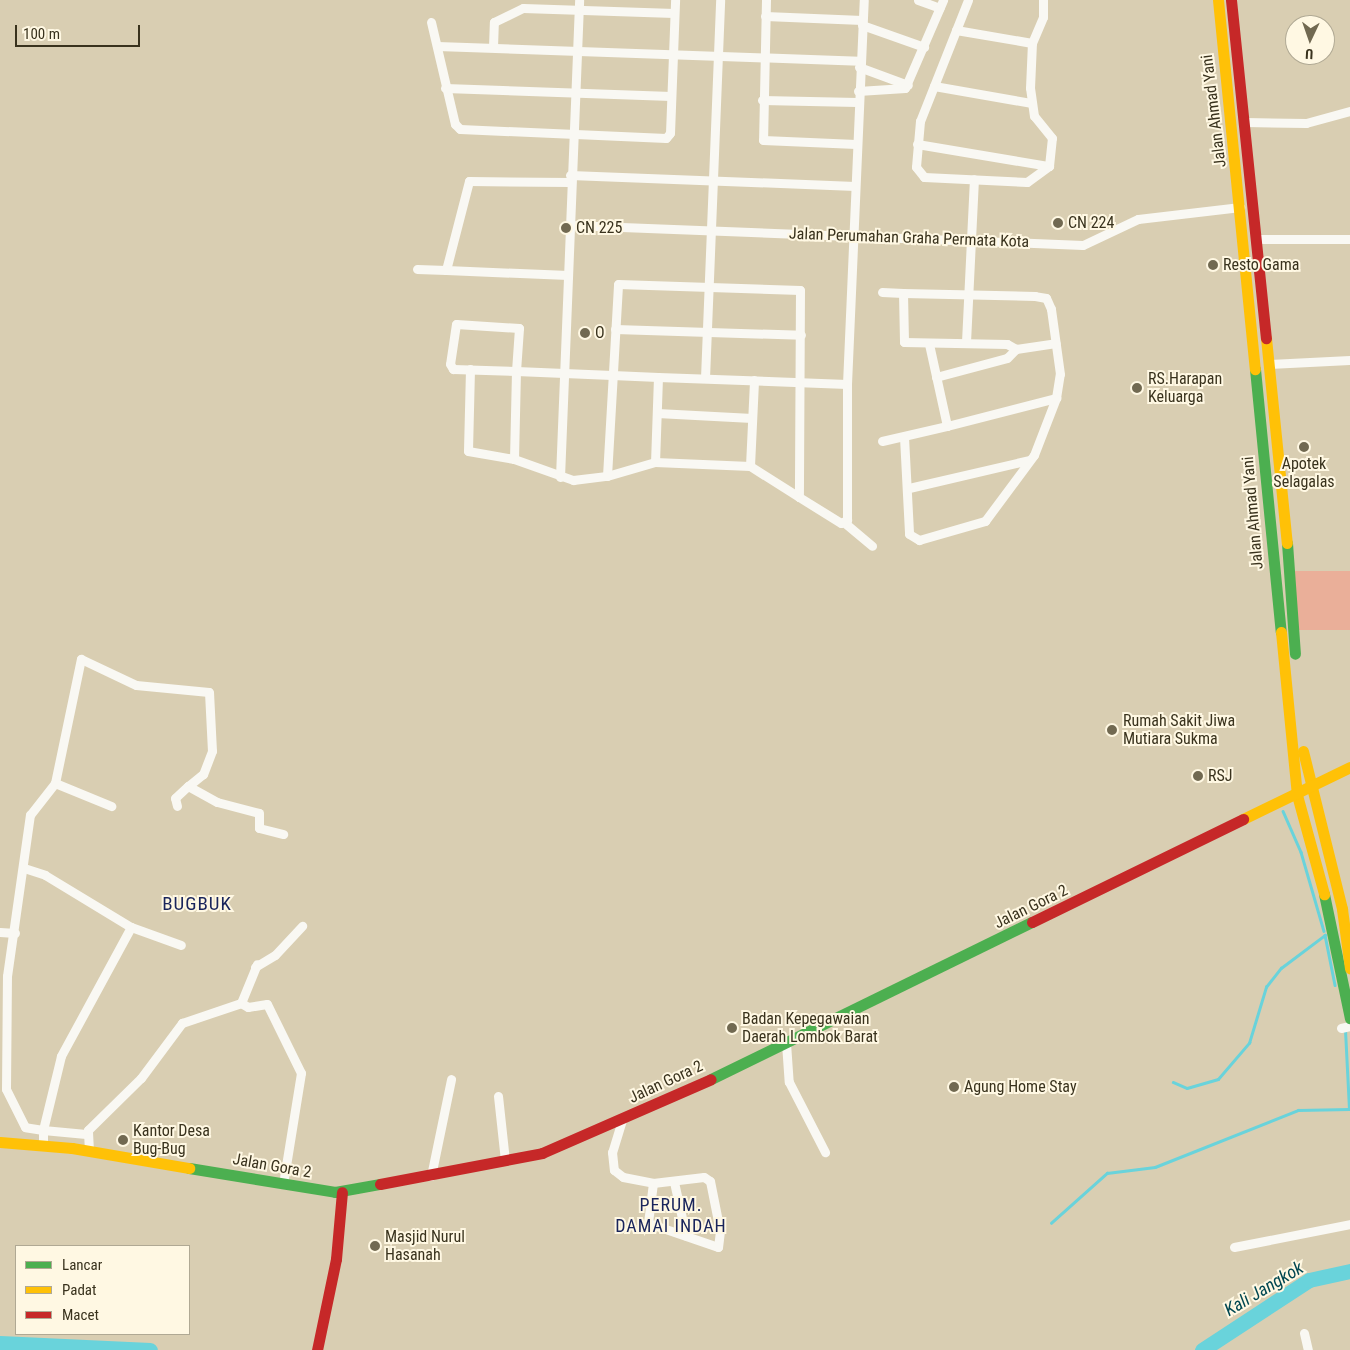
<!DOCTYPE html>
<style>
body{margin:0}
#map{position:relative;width:1350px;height:1350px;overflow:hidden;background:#d9ceb2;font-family:"Roboto Condensed",sans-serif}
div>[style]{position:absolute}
.green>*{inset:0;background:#eaaf99;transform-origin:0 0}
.stream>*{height:2.5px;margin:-1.25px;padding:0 1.25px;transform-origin:1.25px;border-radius:1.25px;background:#69d3db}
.river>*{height:15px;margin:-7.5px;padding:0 7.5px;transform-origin:7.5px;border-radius:7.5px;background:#69d3db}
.street>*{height:9px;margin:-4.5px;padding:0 4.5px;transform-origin:4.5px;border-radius:4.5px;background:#f9f8f3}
.fast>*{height:11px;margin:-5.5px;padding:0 5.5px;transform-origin:5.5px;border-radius:5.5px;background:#4caf50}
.slow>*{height:11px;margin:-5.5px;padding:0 5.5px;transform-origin:5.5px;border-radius:5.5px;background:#ffc107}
.jam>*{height:11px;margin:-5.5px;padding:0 5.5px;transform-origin:5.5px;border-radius:5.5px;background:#c62828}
.dots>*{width:14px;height:14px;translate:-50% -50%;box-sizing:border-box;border:2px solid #fff8e3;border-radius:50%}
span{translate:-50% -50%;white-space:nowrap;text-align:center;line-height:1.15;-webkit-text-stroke:4px #fff8e3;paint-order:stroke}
.street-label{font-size:16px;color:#39321d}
.poi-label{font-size:16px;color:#39321d}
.left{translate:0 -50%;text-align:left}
.neighbourhood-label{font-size:18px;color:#19245b;letter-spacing:1px}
.water-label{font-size:18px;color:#014751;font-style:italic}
.quarter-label{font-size:19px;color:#19245b;letter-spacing:1px}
.legend{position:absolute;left:15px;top:1245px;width:175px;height:90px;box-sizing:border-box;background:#fff8e3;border:1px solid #b0a994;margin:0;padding:6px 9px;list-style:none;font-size:15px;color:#39321d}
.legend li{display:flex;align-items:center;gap:10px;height:25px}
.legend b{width:25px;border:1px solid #b0a994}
.north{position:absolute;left:1285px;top:15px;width:50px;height:50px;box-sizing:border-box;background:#fff8e3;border:1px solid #b0a994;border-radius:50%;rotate:183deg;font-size:14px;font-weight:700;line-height:20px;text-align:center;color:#39321d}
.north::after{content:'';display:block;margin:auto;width:18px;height:22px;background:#716951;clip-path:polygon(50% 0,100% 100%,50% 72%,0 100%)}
.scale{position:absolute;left:15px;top:25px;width:125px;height:22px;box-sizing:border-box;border:2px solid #39321d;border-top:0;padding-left:6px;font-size:15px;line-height:18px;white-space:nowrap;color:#39321d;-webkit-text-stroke:4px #fff8e3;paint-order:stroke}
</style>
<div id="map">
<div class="green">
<div style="left:1350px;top:571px;width:59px;height:57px;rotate:90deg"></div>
</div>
<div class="stream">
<div style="left:1283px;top:811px;width:45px;rotate:66.3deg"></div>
<div style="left:1301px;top:852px;width:82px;rotate:73.8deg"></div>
<div style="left:1325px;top:935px;width:51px;rotate:78.7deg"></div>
<div style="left:1173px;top:1082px;width:15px;rotate:23deg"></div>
<div style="left:1187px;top:1088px;width:32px;rotate:-16deg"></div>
<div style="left:1218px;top:1079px;width:48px;rotate:-49.3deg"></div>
<div style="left:1249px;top:1043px;width:59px;rotate:-73.1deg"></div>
<div style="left:1266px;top:987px;width:24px;rotate:-52deg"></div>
<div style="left:1281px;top:968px;width:55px;rotate:-36.9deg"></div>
<div style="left:1051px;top:1223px;width:75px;rotate:-41.8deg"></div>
<div style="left:1107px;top:1173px;width:48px;rotate:-7.1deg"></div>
<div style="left:1155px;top:1167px;width:154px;rotate:-21.7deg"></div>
<div style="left:1298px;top:1110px;width:51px;rotate:-1.1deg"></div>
<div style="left:1349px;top:1109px;width:80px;rotate:-92.9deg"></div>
</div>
<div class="river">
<div style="left:0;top:1343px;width:150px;rotate:2.7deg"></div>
<div style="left:1202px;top:1350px;width:128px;rotate:-33.2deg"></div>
<div style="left:1309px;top:1280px;width:42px;rotate:-12.4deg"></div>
</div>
<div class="street">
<div style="left:766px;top:0;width:140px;rotate:91.2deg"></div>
<div style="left:763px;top:140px;width:93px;rotate:2.5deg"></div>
<div style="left:918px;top:0;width:23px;rotate:20deg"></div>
<div style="left:968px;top:0;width:130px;rotate:111.6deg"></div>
<div style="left:920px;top:121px;width:46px;rotate:95deg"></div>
<div style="left:916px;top:167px;width:13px;rotate:51deg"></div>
<div style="left:924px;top:177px;width:103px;rotate:2.8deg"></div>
<div style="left:1027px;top:182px;width:27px;rotate:-36deg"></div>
<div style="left:1049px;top:166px;width:28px;rotate:-84deg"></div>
<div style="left:1052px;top:138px;width:28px;rotate:-129deg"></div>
<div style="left:1034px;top:116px;width:28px;rotate:-98deg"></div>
<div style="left:1030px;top:88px;width:45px;rotate:-87.5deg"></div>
<div style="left:1032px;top:43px;width:28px;rotate:-67deg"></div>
<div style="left:1043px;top:17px;width:17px;rotate:-90deg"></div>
<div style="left:765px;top:16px;width:97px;rotate:2.4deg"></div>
<div style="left:431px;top:22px;width:105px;rotate:76.8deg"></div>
<div style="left:455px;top:124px;width:7px;rotate:45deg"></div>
<div style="left:460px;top:129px;width:206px;rotate:2.5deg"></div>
<div style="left:666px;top:138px;width:6px;rotate:-51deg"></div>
<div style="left:670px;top:133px;width:133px;rotate:-87.8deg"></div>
<div style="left:862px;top:25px;width:66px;rotate:19.5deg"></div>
<div style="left:956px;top:30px;width:77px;rotate:9.7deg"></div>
<div style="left:437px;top:46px;width:422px;rotate:2deg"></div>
<div style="left:493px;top:47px;width:25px;rotate:-88deg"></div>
<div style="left:494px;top:22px;width:32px;rotate:-26deg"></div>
<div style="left:523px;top:8px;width:151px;rotate:1.9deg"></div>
<div style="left:859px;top:67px;width:52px;rotate:20.2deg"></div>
<div style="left:934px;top:86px;width:98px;rotate:9.9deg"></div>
<div style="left:445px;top:88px;width:226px;rotate:2deg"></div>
<div style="left:858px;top:91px;width:47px;rotate:-3.7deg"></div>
<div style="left:905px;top:88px;width:96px;rotate:-66.6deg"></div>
<div style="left:762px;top:100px;width:95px;rotate:1.2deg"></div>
<div style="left:1245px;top:122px;width:61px;rotate:0.9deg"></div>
<div style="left:1306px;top:123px;width:46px;rotate:-15.3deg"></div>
<div style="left:917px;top:144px;width:134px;rotate:9.5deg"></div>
<div style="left:570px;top:175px;width:285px;rotate:2.2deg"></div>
<div style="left:570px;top:225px;width:513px;rotate:2.23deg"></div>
<div style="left:1083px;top:245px;width:61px;rotate:-25.3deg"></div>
<div style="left:1138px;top:219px;width:103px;rotate:-6.7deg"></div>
<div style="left:1256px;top:239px;width:94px"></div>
<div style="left:417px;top:269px;width:29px;rotate:2deg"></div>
<div style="left:568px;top:275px;width:122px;rotate:-177.7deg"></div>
<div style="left:446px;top:270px;width:92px;rotate:-75.5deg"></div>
<div style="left:469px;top:181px;width:101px;rotate:0.6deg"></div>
<div style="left:882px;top:292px;width:21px;rotate:3deg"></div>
<div style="left:615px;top:329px;width:186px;rotate:1.8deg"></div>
<div style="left:966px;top:342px;width:163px;rotate:-87.2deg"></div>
<div style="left:929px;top:344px;width:84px;rotate:77.6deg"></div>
<div style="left:947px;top:426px;width:113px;rotate:-14.4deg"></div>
<div style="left:1056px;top:398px;width:24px;rotate:-81deg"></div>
<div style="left:1060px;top:374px;width:66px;rotate:-97.9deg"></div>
<div style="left:1051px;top:309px;width:12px;rotate:-114deg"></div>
<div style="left:1046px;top:298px;width:11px;rotate:-170deg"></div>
<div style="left:1035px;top:296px;width:132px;rotate:-178.7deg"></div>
<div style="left:903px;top:293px;width:49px;rotate:88.8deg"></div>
<div style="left:904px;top:342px;width:103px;rotate:1.1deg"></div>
<div style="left:1007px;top:344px;width:10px;rotate:29deg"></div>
<div style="left:1268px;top:364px;width:82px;rotate:-2.8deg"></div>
<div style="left:470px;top:369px;width:82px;rotate:91.4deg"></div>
<div style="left:468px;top:451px;width:47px;rotate:9.9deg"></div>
<div style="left:514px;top:459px;width:63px;rotate:19.6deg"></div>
<div style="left:573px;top:480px;width:34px;rotate:-7deg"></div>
<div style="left:658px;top:377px;width:85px;rotate:92deg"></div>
<div style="left:655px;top:462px;width:50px;rotate:163.7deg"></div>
<div style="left:607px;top:476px;width:192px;rotate:-86.7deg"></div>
<div style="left:618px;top:284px;width:182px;rotate:1.9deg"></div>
<div style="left:800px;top:290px;width:207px;rotate:90.3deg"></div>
<div style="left:799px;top:497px;width:58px;rotate:-147.7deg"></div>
<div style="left:750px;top:466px;width:86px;rotate:-87.3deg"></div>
<div style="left:936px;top:377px;width:73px;rotate:-15deg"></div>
<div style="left:1007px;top:358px;width:13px;rotate:-45deg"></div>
<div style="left:1016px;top:349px;width:40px;rotate:-8.5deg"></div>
<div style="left:705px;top:378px;width:378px;rotate:-87.7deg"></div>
<div style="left:657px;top:413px;width:95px;rotate:3deg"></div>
<div style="left:904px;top:437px;width:97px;rotate:87deg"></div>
<div style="left:909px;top:534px;width:12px;rotate:31deg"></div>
<div style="left:919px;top:540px;width:69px;rotate:-16.1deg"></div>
<div style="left:985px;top:521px;width:82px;rotate:-53.4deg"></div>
<div style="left:1034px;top:455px;width:61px;rotate:-68.9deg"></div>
<div style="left:882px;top:441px;width:67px;rotate:-13deg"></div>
<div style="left:514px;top:459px;width:88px;rotate:-88.7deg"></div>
<div style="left:516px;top:371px;width:43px;rotate:-86deg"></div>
<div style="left:519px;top:328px;width:63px;rotate:-176.4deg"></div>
<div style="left:456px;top:324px;width:40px;rotate:98.5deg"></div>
<div style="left:450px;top:364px;width:6px;rotate:59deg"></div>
<div style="left:453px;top:369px;width:63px;rotate:1.8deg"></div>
<div style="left:516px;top:371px;width:96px;rotate:2.4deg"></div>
<div style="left:612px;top:375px;width:46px;rotate:2.5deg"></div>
<div style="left:658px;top:377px;width:189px;rotate:2.1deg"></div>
<div style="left:655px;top:462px;width:95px;rotate:2.4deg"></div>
<div style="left:560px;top:477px;width:477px;rotate:-87.7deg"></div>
<div style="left:909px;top:488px;width:123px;rotate:-13.1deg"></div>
<div style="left:799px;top:497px;width:49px;rotate:31.8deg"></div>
<div style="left:841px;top:523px;width:7px;rotate:-27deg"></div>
<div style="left:847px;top:520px;width:136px;rotate:-90deg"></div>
<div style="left:847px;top:384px;width:384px;rotate:-87.5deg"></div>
<div style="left:846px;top:524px;width:34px;rotate:40deg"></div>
<div style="left:55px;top:783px;width:61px;rotate:22.3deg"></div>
<div style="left:177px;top:806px;width:8px;rotate:-104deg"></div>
<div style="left:175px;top:798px;width:18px;rotate:-43deg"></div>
<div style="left:24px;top:868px;width:22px;rotate:18deg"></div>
<div style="left:45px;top:875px;width:100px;rotate:31.2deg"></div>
<div style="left:131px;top:927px;width:53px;rotate:19.8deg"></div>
<div style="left:131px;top:927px;width:147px;rotate:118.5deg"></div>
<div style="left:61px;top:1056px;width:76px;rotate:103.7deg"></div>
<div style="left:43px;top:1130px;width:18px;rotate:-171deg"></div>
<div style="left:25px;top:1127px;width:42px;rotate:-116.6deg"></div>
<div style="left:6px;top:1089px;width:113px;rotate:-89.5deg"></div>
<div style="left:7px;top:976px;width:163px;rotate:-81.9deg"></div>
<div style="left:30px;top:815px;width:41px;rotate:-52deg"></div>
<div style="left:55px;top:783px;width:127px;rotate:-78.2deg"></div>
<div style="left:81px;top:659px;width:61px;rotate:25.3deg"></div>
<div style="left:136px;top:685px;width:73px;rotate:5.5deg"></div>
<div style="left:209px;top:692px;width:59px;rotate:87.1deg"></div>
<div style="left:212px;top:751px;width:25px;rotate:111deg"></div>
<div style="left:203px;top:774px;width:19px;rotate:141deg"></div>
<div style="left:188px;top:786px;width:33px;rotate:29deg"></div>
<div style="left:217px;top:802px;width:43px;rotate:14.7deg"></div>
<div style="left:259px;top:813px;width:15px;rotate:90deg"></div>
<div style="left:259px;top:828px;width:25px;rotate:14deg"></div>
<div style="left:0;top:932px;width:15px;rotate:4deg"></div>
<div style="left:255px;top:967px;width:23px;rotate:-31deg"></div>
<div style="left:275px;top:955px;width:40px;rotate:-47deg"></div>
<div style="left:241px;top:1003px;width:42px;rotate:-67.7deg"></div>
<div style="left:1341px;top:1028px;width:9px;rotate:-13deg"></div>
<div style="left:786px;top:1043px;width:39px;rotate:86deg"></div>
<div style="left:789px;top:1082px;width:79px;rotate:62.8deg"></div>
<div style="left:498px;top:1096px;width:64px;rotate:83.8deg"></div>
<div style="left:622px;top:1120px;width:34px;rotate:107deg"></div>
<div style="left:612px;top:1152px;width:18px;rotate:84deg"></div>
<div style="left:614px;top:1170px;width:11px;rotate:38deg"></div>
<div style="left:623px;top:1177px;width:31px;rotate:11deg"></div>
<div style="left:43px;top:1145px;width:15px;rotate:-90deg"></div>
<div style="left:43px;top:1130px;width:43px;rotate:5.3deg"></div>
<div style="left:89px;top:1151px;width:21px;rotate:-93deg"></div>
<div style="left:88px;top:1130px;width:74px;rotate:-44.5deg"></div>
<div style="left:141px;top:1078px;width:69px;rotate:-53.3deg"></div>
<div style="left:182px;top:1023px;width:62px;rotate:-18.7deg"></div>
<div style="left:241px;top:1003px;width:8px;rotate:30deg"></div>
<div style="left:248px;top:1007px;width:19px;rotate:-9deg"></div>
<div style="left:267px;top:1004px;width:77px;rotate:63.8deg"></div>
<div style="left:301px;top:1073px;width:112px;rotate:99.2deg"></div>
<div style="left:431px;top:1176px;width:99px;rotate:-78.3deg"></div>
<div style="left:704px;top:1177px;width:7px;rotate:34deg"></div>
<div style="left:710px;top:1181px;width:51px;rotate:78.7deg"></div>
<div style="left:720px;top:1231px;width:16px;rotate:97deg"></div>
<div style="left:718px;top:1247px;width:74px;rotate:-161.1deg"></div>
<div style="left:648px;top:1223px;width:40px;rotate:-82.9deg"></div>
<div style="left:653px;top:1183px;width:51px;rotate:-6.7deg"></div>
<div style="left:674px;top:1182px;width:55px;rotate:77.5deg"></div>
<div style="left:1234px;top:1247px;width:118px;rotate:-11.2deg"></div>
<div style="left:1304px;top:1333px;width:17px;rotate:77deg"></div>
</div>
<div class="fast">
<div style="left:1255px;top:369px;width:264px;rotate:84.4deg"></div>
<div style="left:1287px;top:543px;width:111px;rotate:85.9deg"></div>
<div style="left:1324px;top:894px;width:127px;rotate:78.2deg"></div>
<div style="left:711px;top:1079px;width:357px;rotate:-26.1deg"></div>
<div style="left:189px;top:1168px;width:148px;rotate:9.3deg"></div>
<div style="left:335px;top:1192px;width:46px;rotate:-10.1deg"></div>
</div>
<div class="slow">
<div style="left:1218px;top:0;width:371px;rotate:84.3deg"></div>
<div style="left:1266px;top:338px;width:206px;rotate:84.2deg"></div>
<div style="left:1281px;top:632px;width:164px;rotate:84.4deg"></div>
<div style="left:1297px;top:795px;width:103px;rotate:74.7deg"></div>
<div style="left:1303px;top:751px;width:163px;rotate:76.1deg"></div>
<div style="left:1342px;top:909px;width:60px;rotate:82.3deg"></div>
<div style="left:1243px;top:819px;width:119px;rotate:-25.9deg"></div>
<div style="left:0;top:1142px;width:72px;rotate:4.8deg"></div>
<div style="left:72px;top:1148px;width:119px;rotate:9.7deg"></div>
</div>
<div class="jam">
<div style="left:1231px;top:0;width:340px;rotate:84.1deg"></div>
<div style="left:1032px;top:922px;width:235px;rotate:-26deg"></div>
<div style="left:380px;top:1184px;width:165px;rotate:-10.8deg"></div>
<div style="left:542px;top:1153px;width:184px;rotate:-23.6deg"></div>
<div style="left:317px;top:1350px;width:93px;rotate:-78.2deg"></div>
<div style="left:336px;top:1259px;width:67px;rotate:-84.9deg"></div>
</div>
<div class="dots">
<div style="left:1058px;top:223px;background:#716951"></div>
<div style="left:566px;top:228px;background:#716951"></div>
<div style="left:1213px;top:265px;background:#716951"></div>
<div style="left:585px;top:333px;background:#716951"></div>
<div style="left:1137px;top:388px;background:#716951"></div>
<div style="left:1304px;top:447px;background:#716951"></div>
<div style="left:1112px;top:730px;background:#716951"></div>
<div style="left:1198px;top:776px;background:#716951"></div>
<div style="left:732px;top:1028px;background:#716951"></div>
<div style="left:954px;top:1087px;background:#716951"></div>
<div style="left:123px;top:1140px;background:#716951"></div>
<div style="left:375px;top:1246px;background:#716951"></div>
</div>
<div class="street-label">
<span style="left:1214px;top:111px;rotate:-97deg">Jalan Ahmad Yani</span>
<span style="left:909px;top:238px;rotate:2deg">Jalan Perumahan Graha Permata Kota</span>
<span style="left:1253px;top:513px;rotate:-95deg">Jalan Ahmad Yani</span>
<span style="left:1031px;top:907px;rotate:-26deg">Jalan Gora 2</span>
<span style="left:666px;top:1082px;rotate:-25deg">Jalan Gora 2</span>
<span style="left:272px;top:1166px;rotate:10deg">Jalan Gora 2</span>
</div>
<div class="poi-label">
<span class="left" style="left:1068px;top:223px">CN 224</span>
<span class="left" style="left:576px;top:228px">CN 225</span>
<span class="left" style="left:1223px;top:265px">Resto Gama</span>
<span class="left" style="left:595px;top:333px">O</span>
<span class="left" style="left:1148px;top:388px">RS.Harapan<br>Keluarga</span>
<span style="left:1304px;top:473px">Apotek<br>Selagalas</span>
<span class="left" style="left:1123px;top:730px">Rumah Sakit Jiwa<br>Mutiara Sukma</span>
<span class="left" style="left:1208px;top:776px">RSJ</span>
<span class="left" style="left:742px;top:1028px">Badan Kepegawaian<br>Daerah Lombok Barat</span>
<span class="left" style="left:964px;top:1087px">Agung Home Stay</span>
<span class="left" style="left:133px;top:1140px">Kantor Desa<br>Bug-Bug</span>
<span class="left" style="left:385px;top:1246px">Masjid Nurul<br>Hasanah</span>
</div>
<div class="neighbourhood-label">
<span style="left:671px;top:1216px">PERUM.<br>DAMAI INDAH</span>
</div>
<div class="water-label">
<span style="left:1264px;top:1289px;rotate:-31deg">Kali Jangkok</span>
</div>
<div class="quarter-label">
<span style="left:197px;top:904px">BUGBUK</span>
</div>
<ul class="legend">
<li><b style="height:6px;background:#4caf50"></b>Lancar</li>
<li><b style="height:6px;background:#ffc107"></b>Padat</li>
<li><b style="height:6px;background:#c62828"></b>Macet</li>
</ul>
<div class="north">U</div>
<div class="scale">100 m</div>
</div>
